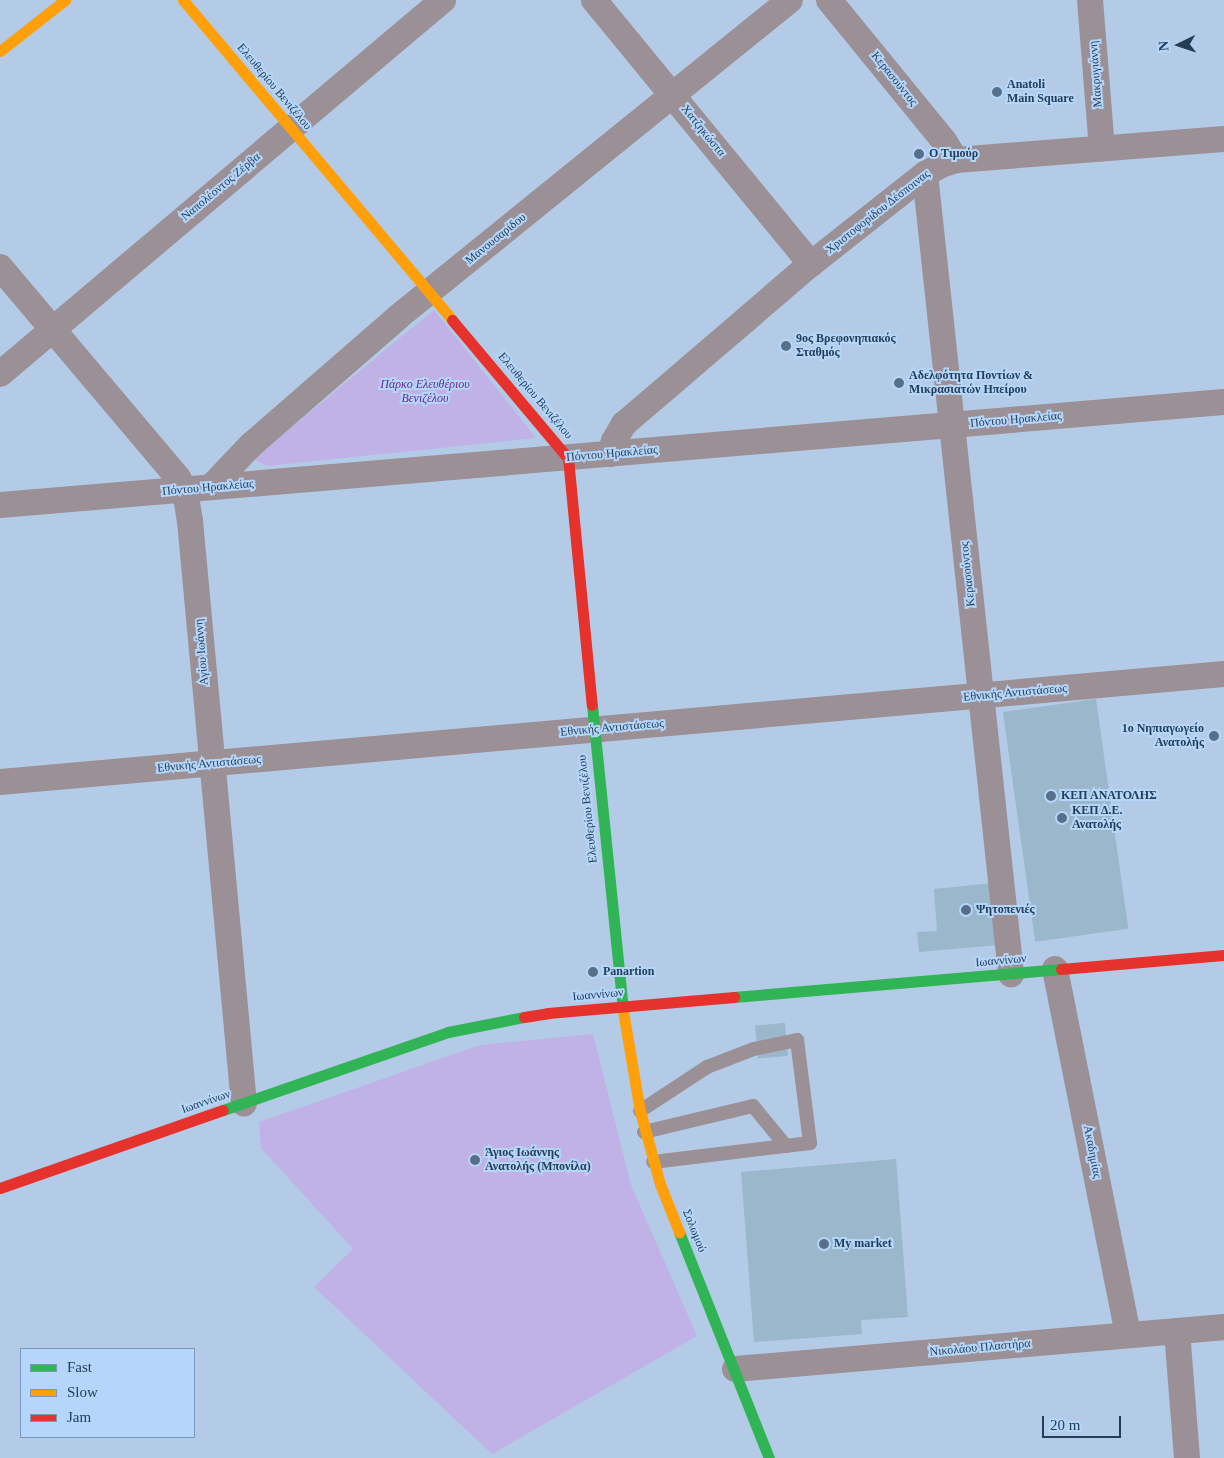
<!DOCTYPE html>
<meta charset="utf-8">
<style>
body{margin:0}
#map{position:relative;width:1224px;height:1458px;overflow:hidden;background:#b3cbe6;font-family:Georgia,serif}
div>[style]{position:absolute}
.green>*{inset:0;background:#c0b2e7}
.building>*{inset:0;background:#9bb7cb;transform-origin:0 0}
.lane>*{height:14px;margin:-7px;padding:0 7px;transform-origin:7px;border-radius:7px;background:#9b9096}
.street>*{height:26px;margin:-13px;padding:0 13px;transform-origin:13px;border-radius:13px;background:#9b9096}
.fast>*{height:11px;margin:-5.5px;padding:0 5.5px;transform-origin:5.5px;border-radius:5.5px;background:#30b455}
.slow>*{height:11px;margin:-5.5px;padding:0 5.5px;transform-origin:5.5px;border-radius:5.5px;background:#ff9f0a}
.jam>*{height:11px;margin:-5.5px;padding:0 5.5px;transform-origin:5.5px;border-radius:5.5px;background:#e5322d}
.dots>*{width:14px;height:14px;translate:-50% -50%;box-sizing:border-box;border:2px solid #b5d6fb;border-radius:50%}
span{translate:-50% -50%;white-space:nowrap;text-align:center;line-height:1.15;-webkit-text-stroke:4px #b5d6fb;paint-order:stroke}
.street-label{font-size:12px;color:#263d56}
.poi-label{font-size:12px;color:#263d56;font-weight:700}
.left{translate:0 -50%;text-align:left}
.right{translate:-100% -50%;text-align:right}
.park-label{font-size:12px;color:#6b258e;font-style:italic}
.legend{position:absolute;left:20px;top:1348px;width:175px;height:90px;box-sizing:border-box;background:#b5d6fb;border:1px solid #7c99b9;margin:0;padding:6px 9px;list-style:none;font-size:15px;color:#263d56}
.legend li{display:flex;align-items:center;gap:10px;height:25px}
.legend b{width:25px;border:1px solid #7c99b9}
.north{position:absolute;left:1154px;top:20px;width:50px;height:50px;-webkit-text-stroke:4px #b5d6fb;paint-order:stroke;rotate:266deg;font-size:14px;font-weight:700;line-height:20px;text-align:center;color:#263d56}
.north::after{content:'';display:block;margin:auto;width:18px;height:22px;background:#263d56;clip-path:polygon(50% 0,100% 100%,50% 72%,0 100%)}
.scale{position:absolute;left:1042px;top:1416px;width:79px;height:22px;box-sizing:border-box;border:2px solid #263d56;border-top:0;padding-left:6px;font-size:15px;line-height:18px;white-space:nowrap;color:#263d56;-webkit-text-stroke:4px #b5d6fb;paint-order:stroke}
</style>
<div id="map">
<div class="green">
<div style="clip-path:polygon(434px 310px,536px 438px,267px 466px,253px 459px)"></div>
<div style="clip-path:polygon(593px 1034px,631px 1185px,697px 1336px,492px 1454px,314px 1287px,353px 1249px,261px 1148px,259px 1122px,480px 1045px)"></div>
</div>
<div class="building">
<div style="left:1096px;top:699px;width:232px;height:94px;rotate:82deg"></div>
<div style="clip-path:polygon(994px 883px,999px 945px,919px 952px,917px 932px,937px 931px,934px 889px)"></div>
<div style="left:785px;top:1023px;width:33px;height:30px;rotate:85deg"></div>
<div style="clip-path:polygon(896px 1159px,908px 1317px,861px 1320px,862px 1334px,754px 1342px,741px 1172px)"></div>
</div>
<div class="lane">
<div style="left:640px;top:1111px;width:80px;rotate:-33.3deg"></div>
<div style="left:707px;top:1067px;width:50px;rotate:-21deg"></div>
<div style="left:754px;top:1049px;width:44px;rotate:-11.8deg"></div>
<div style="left:797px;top:1040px;width:104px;rotate:82.8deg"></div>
<div style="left:810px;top:1143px;width:158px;rotate:173.1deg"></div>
<div style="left:644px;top:1132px;width:112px;rotate:-13.4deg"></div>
<div style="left:753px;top:1106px;width:52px;rotate:50.5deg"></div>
</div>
<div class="street">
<div style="left:594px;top:0;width:342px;rotate:50.6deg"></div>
<div style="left:829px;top:0;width:182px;rotate:50.8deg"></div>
<div style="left:944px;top:141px;width:22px;rotate:58deg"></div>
<div style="left:1090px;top:0;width:149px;rotate:85.4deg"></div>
<div style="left:925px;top:174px;width:805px;rotate:83.86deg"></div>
<div style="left:0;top:267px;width:276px;rotate:49.8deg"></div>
<div style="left:178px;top:478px;width:14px;rotate:60deg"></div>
<div style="left:185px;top:490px;width:31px;rotate:81deg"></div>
<div style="left:190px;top:521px;width:585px;rotate:84.71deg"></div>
<div style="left:0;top:374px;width:580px;rotate:-40.17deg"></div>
<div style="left:610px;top:454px;width:14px;rotate:-73deg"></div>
<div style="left:614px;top:441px;width:20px;rotate:-60deg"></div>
<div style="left:624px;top:424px;width:246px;rotate:-40.6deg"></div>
<div style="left:811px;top:264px;width:145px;rotate:-38.3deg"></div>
<div style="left:925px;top:174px;width:18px;rotate:-29deg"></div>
<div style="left:941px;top:165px;width:16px;rotate:-18deg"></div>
<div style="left:956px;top:160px;width:269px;rotate:-4.5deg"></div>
<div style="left:211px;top:487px;width:58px;rotate:-46.4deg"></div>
<div style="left:251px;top:445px;width:195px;rotate:-41deg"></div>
<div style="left:398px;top:317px;width:504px;rotate:-38.96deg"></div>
<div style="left:0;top:505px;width:1228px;rotate:-4.81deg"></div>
<div style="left:0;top:782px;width:1229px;rotate:-5.04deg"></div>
<div style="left:1055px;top:969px;width:373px;rotate:78.7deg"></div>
<div style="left:1177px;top:1331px;width:127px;rotate:85.5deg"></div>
<div style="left:735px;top:1369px;width:491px;rotate:-4.9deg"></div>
</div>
<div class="fast">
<div style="left:592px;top:705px;width:308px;rotate:84.2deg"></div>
<div style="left:734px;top:997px;width:328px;rotate:-4.9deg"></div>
<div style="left:223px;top:1110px;width:238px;rotate:-19.1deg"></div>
<div style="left:448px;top:1032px;width:77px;rotate:-11.2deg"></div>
<div style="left:679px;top:1232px;width:243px;rotate:68.3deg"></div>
</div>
<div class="slow">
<div style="left:183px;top:0;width:418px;rotate:49.9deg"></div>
<div style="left:0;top:51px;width:83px;rotate:-38.1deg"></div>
<div style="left:623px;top:1011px;width:101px;rotate:80.4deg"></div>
<div style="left:640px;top:1111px;width:76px;rotate:74.7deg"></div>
<div style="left:660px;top:1184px;width:52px;rotate:68.4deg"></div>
</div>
<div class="jam">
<div style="left:452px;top:320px;width:180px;rotate:50deg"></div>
<div style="left:568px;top:458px;width:248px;rotate:84.5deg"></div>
<div style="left:1061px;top:969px;width:164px;rotate:-4.9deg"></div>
<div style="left:524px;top:1017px;width:24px;rotate:-9deg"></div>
<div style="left:548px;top:1013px;width:187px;rotate:-4.9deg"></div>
<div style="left:0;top:1188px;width:236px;rotate:-19.3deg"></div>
</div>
<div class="dots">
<div style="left:997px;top:92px;background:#576f88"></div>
<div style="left:919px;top:154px;background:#576f88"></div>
<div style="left:786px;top:346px;background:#576f88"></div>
<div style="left:899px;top:383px;background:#576f88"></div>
<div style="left:1214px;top:736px;background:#576f88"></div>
<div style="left:1051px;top:796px;background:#576f88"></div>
<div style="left:1062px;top:818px;background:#576f88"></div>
<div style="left:966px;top:910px;background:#576f88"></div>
<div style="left:593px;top:972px;background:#576f88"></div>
<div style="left:475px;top:1160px;background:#576f88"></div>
<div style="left:824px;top:1244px;background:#576f88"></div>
</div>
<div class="street-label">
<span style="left:1096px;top:74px;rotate:-94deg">Μακρυγιάννη</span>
<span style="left:894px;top:79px;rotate:51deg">Κερασούντος</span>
<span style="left:274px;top:87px;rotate:50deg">Ελευθερίου Βενιζέλου</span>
<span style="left:703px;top:131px;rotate:51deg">Χατζηκώστα</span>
<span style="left:221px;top:187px;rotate:-40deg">Ναπολέοντος Ζέρβα</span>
<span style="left:878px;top:212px;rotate:-38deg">Χριστοφορίδου Δέσποινας</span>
<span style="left:496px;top:239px;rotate:-39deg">Μανουσαρίδου</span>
<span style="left:535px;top:396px;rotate:50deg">Ελευθερίου Βενιζέλου</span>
<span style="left:1016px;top:420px;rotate:-5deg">Πόντου Ηρακλείας</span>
<span style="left:612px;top:454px;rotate:-5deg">Πόντου Ηρακλείας</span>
<span style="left:208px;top:488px;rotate:-5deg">Πόντου Ηρακλείας</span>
<span style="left:968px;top:574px;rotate:-96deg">Κερασούντος</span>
<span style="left:202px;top:652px;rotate:-95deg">Αγίου Ιωάννη</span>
<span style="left:1015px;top:693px;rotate:-5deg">Εθνικής Αντιστάσεως</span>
<span style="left:612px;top:728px;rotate:-5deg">Εθνικής Αντιστάσεως</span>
<span style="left:209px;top:764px;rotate:-5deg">Εθνικής Αντιστάσεως</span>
<span style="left:588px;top:809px;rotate:-96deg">Ελευθερίου Βενιζέλου</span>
<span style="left:1001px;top:961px;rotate:-5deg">Ιωαννίνων</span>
<span style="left:598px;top:995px;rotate:-5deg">Ιωαννίνων</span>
<span style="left:206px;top:1102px;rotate:-19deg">Ιωαννίνων</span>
<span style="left:1092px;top:1152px;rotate:79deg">Ακαδημίας</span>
<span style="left:694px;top:1231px;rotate:68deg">Σολωμού</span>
<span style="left:980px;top:1348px;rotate:-5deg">Νικολάου Πλαστήρα</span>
</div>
<div class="poi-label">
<span class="left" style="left:1007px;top:92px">Anatoli<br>Main Square</span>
<span class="left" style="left:929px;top:154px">Ο Τιμούρ</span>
<span class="left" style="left:796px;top:346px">9ος Βρεφονηπιακός<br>Σταθμός</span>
<span class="left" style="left:909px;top:383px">Αδελφότητα Ποντίων &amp;<br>Μικρασιατών Ηπείρου</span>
<span class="right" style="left:1204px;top:736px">1ο Νηπιαγωγείο<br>Ανατολής</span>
<span class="left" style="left:1061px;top:796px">ΚΕΠ ΑΝΑΤΟΛΗΣ</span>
<span class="left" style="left:1072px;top:818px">ΚΕΠ Δ.Ε.<br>Ανατολής</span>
<span class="left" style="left:976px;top:910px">Ψητοπενιές</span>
<span class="left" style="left:603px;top:972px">Panartion</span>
<span class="left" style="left:485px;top:1160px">Άγιος Ιωάννης<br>Ανατολής (Μπονίλα)</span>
<span class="left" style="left:834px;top:1244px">My market</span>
</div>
<div class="park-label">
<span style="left:425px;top:392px">Πάρκο Ελευθέριου<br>Βενιζέλου</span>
</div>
<ul class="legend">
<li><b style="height:6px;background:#30b455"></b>Fast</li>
<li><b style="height:6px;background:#ff9f0a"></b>Slow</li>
<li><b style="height:6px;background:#e5322d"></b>Jam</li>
</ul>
<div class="north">N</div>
<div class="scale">20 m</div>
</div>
